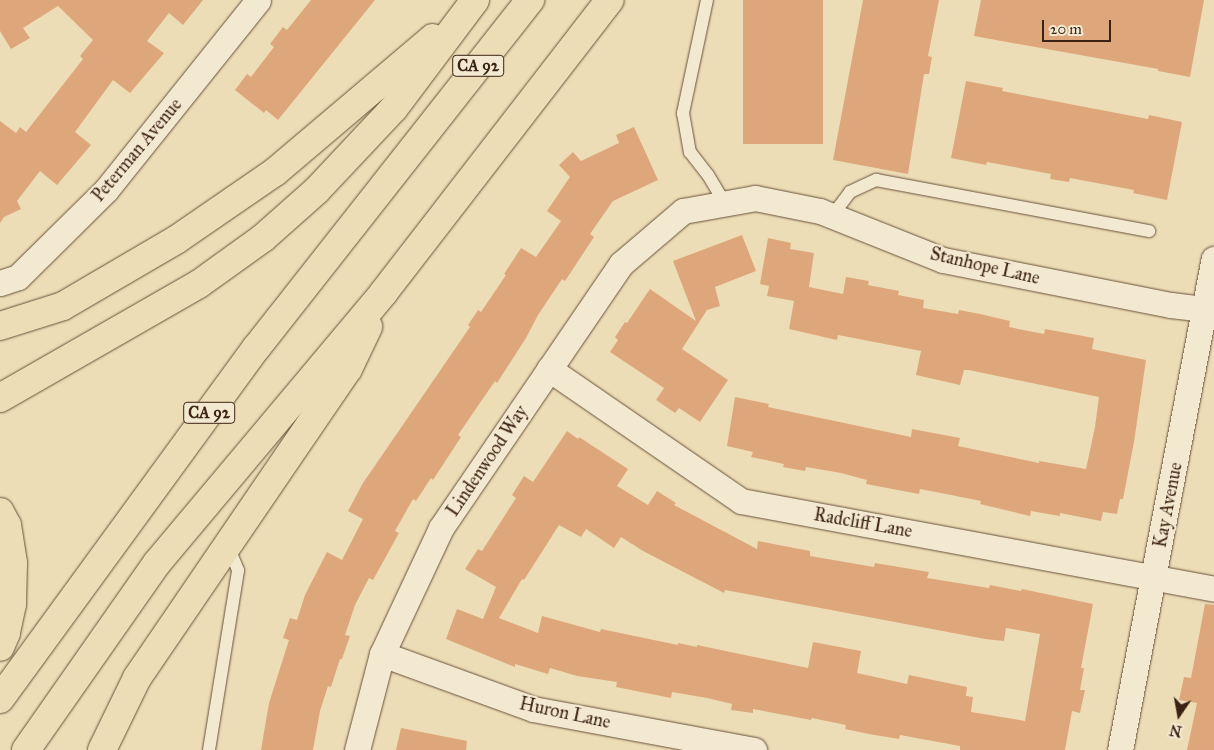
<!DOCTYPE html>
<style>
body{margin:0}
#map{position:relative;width:1214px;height:750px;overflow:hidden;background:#edddb6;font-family:"IM FELL Great Primer",serif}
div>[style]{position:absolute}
.building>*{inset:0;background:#dea77b;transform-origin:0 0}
.roads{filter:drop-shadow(0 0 1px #68513c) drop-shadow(0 0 1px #68513c)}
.lane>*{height:12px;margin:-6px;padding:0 6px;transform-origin:6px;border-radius:6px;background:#f3e9d0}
.street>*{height:25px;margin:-12.5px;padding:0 12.5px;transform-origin:12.5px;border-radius:12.5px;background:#f3e9d0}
.highway>*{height:28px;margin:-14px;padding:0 14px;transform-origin:14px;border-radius:14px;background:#edddb6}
span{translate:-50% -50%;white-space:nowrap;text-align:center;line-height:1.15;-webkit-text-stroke:4.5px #f3e9d0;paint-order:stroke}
.shield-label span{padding:1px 4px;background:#f3e9d0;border:1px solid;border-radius:4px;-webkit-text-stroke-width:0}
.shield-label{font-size:16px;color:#3c2214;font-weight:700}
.street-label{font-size:18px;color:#3c2214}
.north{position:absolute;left:1154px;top:690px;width:50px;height:50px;-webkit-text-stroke:4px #f3e9d0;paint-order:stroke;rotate:192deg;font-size:14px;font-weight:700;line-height:20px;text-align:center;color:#3c2214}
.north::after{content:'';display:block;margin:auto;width:18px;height:22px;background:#3c2214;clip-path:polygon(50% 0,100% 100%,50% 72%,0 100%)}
.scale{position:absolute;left:1042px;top:20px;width:69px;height:22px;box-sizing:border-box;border:2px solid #3c2214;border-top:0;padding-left:6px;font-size:15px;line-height:18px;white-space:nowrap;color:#3c2214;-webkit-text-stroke:4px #f3e9d0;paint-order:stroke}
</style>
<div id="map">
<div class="building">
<div style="clip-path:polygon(0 0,203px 0,183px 25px,169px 13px,147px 41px,164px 53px,130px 93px,113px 80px,75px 132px,91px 145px,57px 185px,40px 171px,17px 201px,21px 209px,4px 217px,0 223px,0 121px,16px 133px,20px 127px,26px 132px,83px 59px,80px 56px,93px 40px,58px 6px,23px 28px,30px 38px,11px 49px,0 31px)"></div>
<div style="clip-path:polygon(311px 0,375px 0,278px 120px,266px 110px,264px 113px,235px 90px,247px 74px,251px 77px,274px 47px,270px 44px,283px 27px,287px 30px)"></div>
<div style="left:743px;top:0;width:80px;height:144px"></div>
<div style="clip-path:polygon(863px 0,939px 0,928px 56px,932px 57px,929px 74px,924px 74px,908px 174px,833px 160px)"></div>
<div style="clip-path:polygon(981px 0,1204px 0,1190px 77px,1158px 71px,1158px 69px,974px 36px)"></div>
<div style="clip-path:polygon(966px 81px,1003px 88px,1002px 91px,1148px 119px,1149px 115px,1182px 122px,1167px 200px,1133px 193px,1134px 190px,1070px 178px,1069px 182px,1050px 179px,1051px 174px,987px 162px,986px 165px,951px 158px)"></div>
<div style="clip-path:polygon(634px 127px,658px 180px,613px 201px,590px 234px,594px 237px,565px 281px,562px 279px,538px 315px,526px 338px,497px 383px,495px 381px,458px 435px,461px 437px,433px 480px,431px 478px,416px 501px,413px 499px,395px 531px,399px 533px,373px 580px,369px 578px,355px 605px,345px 635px,350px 636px,342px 659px,340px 659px,331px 687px,328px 686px,320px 711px,313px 750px,261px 750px,269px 703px,289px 640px,283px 638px,290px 618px,297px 620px,305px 595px,327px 552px,342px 560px,363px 519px,348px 511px,363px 483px,470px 327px,468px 325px,478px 310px,481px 312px,506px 275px,504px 274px,521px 248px,536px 257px,561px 221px,547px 211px,570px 177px,559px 165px,573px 152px,581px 161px,619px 143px,616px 135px)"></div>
<div style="clip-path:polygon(742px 235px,756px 271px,715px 287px,720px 306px,707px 310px,682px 349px,728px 380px,700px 422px,679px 408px,675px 413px,656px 400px,664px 388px,610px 352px,618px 340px,615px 337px,625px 322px,627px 323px,650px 289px,696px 321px,673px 261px)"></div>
<div style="clip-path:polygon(768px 238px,791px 243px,790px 249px,814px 253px,809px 287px,843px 294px,846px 277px,869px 281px,868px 285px,899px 291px,898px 295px,924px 300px,923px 308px,958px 314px,959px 310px,980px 314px,1010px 321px,1009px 327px,1044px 334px,1045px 329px,1094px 338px,1092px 349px,1146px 360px,1134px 442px,1123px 499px,1120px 499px,1117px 514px,1103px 512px,1101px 521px,1060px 513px,1060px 516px,1031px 511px,1030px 516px,980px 504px,981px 501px,946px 494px,920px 489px,919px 494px,866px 484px,867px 480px,841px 473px,806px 467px,805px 471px,783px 467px,784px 464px,751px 457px,753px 452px,727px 446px,735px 397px,769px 404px,768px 407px,911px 437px,912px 429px,960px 438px,958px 446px,1039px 463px,1039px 461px,1086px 469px,1095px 427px,1099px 397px,969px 370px,964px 370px,960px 385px,916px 375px,921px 351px,838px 335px,837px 340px,789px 329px,794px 301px,767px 296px,769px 286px,760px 284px)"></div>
<div style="clip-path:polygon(evenodd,567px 431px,578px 439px,579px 437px,628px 469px,617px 486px,648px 505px,657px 491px,676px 503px,674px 505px,757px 549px,758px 541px,810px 551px,810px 556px,874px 567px,875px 563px,929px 572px,927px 578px,989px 588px,990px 585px,1021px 591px,1022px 589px,1093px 604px,1081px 668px,1084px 668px,1080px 690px,1085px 690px,1080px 713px,1072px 711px,1065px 750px,960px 750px,960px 746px,900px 735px,899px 739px,869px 734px,845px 729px,846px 725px,812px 718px,811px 720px,753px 709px,753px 713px,731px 710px,732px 704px,707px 698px,672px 692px,671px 698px,616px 687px,617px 682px,577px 676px,550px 668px,548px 674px,515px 664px,515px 667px,446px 639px,457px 609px,483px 619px,496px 587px,465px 569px,478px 549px,482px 551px,516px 498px,512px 495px,524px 476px,533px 482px,567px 431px,559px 525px,581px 537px,586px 529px,614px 548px,621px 537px,643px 551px,724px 593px,725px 590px,985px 639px,1004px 641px,1006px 628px,1040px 634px,1025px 721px,971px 712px,973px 697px,966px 696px,967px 687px,909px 675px,907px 684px,857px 673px,861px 651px,813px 642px,808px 668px,697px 645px,697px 647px,678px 643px,678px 645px,601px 629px,600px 632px,542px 616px,538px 633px,499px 618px,522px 579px,524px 580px,559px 525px)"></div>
<div style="clip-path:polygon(1205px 604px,1214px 605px,1214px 750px,1187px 750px,1197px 703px,1179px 700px,1184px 677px,1191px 678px)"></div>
<div style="clip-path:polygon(401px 728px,467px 741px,466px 750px,396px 750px)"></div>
</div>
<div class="roads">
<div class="lane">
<div style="left:707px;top:0;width:116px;rotate:102deg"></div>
<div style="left:683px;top:113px;width:40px;rotate:80deg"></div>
<div style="left:690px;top:152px;width:29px;rotate:52deg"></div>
<div style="left:708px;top:175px;width:33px;rotate:59deg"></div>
<div style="left:832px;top:216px;width:30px;rotate:-53deg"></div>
<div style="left:850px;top:192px;width:29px;rotate:-25deg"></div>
<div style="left:876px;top:180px;width:278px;rotate:10.6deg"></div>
<div style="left:209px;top:750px;width:182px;rotate:-80.8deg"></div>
<div style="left:238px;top:570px;width:26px;rotate:-113deg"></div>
</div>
<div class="street">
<div style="left:0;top:283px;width:19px;rotate:-18deg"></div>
<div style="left:18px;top:277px;width:124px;rotate:-44.7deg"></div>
<div style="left:106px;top:190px;width:243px;rotate:-51.3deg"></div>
<div style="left:549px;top:369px;width:233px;rotate:34.5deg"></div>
<div style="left:741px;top:501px;width:481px;rotate:10.5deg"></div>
<div style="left:382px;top:654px;width:161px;rotate:20deg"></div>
<div style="left:533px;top:709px;width:225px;rotate:10.5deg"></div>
<div style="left:357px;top:750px;width:99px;rotate:-75.4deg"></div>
<div style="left:382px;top:654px;width:139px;rotate:-64.9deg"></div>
<div style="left:441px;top:528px;width:320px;rotate:-55.7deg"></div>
<div style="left:621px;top:264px;width:82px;rotate:-40.5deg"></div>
<div style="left:683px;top:211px;width:73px;rotate:-10.2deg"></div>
<div style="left:755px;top:198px;width:66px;rotate:11.3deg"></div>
<div style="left:820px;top:211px;width:132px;rotate:21.7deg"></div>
<div style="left:943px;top:260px;width:232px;rotate:11.2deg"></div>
<div style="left:1171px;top:305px;width:34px;rotate:7deg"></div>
<div style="left:1120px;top:750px;width:500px;rotate:-79.2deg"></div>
</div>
<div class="highway">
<div style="left:0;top:326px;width:66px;rotate:-17.6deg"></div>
<div style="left:63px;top:306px;width:131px;rotate:-30.3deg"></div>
<div style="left:176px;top:240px;width:120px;rotate:-34.5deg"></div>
<div style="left:275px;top:172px;width:207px;rotate:-40.3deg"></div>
<div style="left:0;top:398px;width:229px;rotate:-29.8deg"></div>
<div style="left:199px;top:284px;width:79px;rotate:-35.7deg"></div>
<div style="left:263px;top:238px;width:72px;rotate:-41.6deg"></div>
<div style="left:317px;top:190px;width:112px;rotate:-46.8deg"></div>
<div style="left:394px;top:108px;width:135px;rotate:-53.1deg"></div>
<div style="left:0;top:512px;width:15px;rotate:62deg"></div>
<div style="left:7px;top:525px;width:38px;rotate:81deg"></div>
<div style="left:13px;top:563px;width:41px;rotate:91.4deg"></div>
<div style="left:12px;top:604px;width:30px;rotate:102deg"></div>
<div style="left:6px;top:633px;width:15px;rotate:113deg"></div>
<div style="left:0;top:699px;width:436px;rotate:-53.9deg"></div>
<div style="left:257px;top:347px;width:442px;rotate:-51.8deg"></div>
<div style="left:26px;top:750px;width:228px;rotate:-55deg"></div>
<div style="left:157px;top:563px;width:354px;rotate:-50deg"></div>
<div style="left:384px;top:292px;width:369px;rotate:-52.3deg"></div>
<div style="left:102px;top:750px;width:80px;rotate:-64.1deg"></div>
<div style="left:137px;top:678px;width:374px;rotate:-55.7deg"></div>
<div style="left:348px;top:369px;width:47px;rotate:-64.5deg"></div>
</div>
</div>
<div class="shield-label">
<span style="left:478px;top:66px">CA 92</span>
<span style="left:209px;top:413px">CA 92</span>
</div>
<div class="street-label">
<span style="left:137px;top:150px;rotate:-50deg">Peterman Avenue</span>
<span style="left:985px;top:266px;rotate:13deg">Stanhope Lane</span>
<span style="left:487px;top:461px;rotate:-56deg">Lindenwood Way</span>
<span style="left:1168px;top:505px;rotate:-79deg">Kay Avenue</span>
<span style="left:863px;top:523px;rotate:10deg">Radcliff Lane</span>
<span style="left:565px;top:713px;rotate:12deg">Huron Lane</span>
</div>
<div class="north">N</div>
<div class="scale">20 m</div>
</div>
